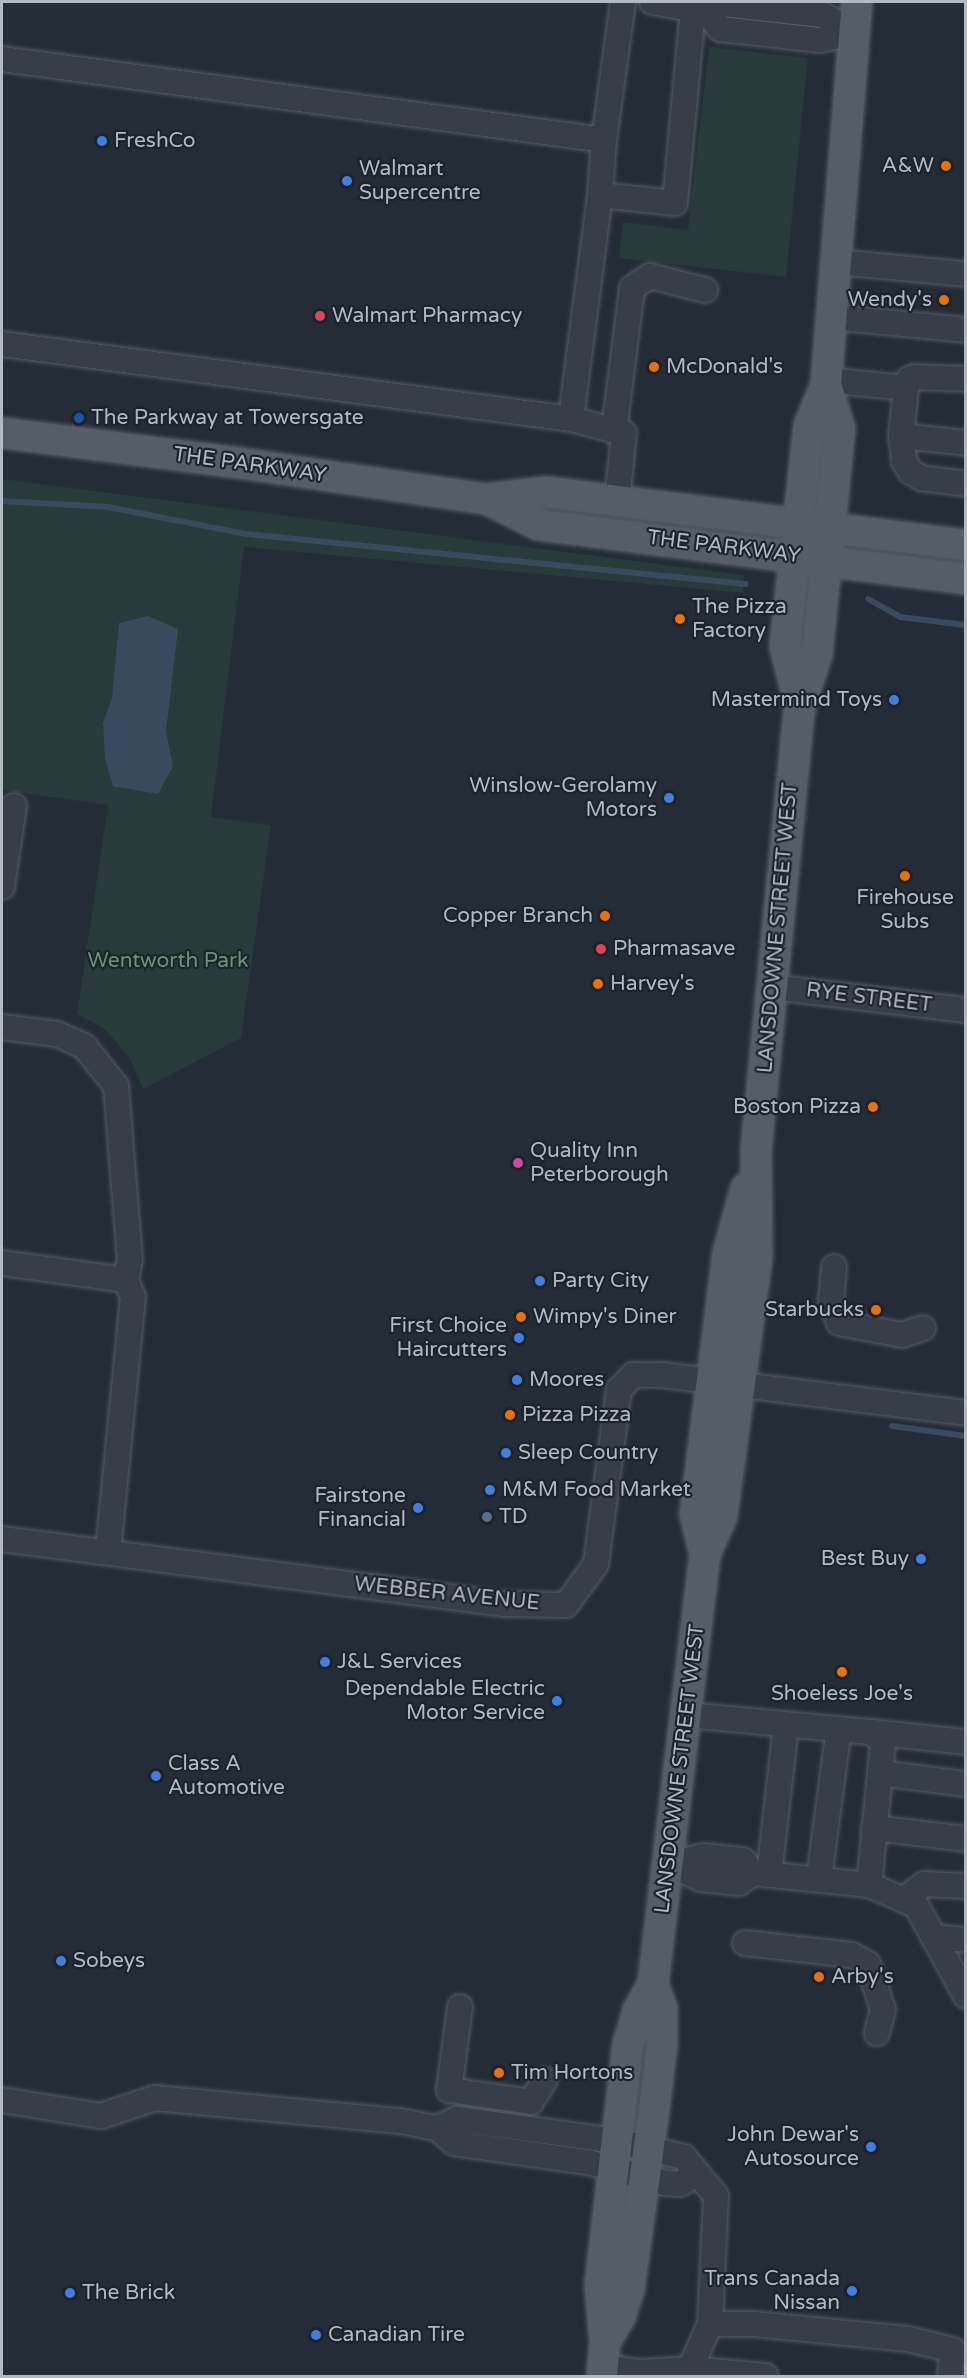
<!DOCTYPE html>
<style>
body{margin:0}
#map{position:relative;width:967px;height:2378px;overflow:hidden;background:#242c37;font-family:"Varela Round",sans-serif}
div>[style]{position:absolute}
.green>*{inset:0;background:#283a3a}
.water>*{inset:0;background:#3a4a5e}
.stream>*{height:6px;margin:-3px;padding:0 3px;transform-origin:3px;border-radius:3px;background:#3a4a5e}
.roads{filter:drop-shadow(0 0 2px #555c65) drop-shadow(0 0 2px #555c65)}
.minor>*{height:24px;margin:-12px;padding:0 12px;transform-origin:12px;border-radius:12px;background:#373e47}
.major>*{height:30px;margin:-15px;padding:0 15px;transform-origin:15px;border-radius:15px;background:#555d67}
.dots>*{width:16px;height:16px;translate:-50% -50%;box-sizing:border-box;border:3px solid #1c232c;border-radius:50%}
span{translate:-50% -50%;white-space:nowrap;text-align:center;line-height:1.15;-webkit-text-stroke:4.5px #1c232c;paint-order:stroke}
.poi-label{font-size:21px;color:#b2b9c3}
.left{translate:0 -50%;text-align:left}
.right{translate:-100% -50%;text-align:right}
.street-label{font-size:21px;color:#b2b9c3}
.park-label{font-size:21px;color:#6c9273}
.frame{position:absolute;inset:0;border:3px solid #b2b9c3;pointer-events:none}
</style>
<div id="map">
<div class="green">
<div style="clip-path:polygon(709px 47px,808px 58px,786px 277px,619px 258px,623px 222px,688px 230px)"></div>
<div style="clip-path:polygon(2px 479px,744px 575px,743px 593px,244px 547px,211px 817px,271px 825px,241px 1038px,143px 1089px,130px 1059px,105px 1029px,77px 1014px,108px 805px,2px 790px)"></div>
</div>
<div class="water">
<div style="clip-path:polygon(148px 616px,178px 629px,166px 731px,173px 766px,158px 794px,113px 786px,105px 759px,103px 723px,112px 698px,119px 623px)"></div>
</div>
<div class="stream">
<div style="left:2px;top:501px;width:106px;rotate:3.2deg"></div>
<div style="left:108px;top:507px;width:141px;rotate:11.1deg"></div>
<div style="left:246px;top:534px;width:502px;rotate:5.71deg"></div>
<div style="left:868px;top:599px;width:37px;rotate:29deg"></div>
<div style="left:900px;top:617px;width:66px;rotate:6.9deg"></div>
<div style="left:892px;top:1426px;width:75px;rotate:7.7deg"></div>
</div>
<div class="roads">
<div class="minor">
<div style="left:652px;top:2px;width:56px;rotate:10.3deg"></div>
<div style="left:707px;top:12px;width:18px;rotate:-27deg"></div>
<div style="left:723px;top:4px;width:101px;rotate:6.3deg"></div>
<div style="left:823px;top:15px;width:36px;rotate:30deg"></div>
<div style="left:707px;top:12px;width:21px;rotate:53deg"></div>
<div style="left:720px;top:29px;width:101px;rotate:6.3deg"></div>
<div style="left:820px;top:40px;width:35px;rotate:-12deg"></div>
<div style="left:2px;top:59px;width:607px;rotate:7.66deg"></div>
<div style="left:604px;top:140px;width:139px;rotate:-82.2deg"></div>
<div style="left:604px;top:140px;width:55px;rotate:94.2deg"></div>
<div style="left:600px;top:195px;width:75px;rotate:6.1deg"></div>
<div style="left:675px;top:203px;width:194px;rotate:-84.7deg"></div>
<div style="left:600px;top:195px;width:226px;rotate:97.4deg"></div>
<div style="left:571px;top:419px;width:55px;rotate:14.8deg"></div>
<div style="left:624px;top:433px;width:69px;rotate:95.8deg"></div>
<div style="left:836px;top:262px;width:131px;rotate:5.3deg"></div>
<div style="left:831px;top:317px;width:136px;rotate:5.5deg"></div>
<div style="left:2px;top:344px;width:574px;rotate:7.51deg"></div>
<div style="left:826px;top:380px;width:80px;rotate:5.7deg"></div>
<div style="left:906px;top:388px;width:48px;rotate:95.9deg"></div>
<div style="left:901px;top:436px;width:65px;rotate:6.1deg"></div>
<div style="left:906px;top:388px;width:9px;rotate:-72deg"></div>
<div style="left:909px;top:379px;width:6px;rotate:-18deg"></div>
<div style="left:915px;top:377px;width:51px;rotate:2.2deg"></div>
<div style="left:614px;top:431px;width:144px;rotate:-82.8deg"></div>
<div style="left:632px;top:288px;width:22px;rotate:-34deg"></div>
<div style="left:650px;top:276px;width:57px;rotate:14.3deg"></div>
<div style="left:901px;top:436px;width:25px;rotate:83deg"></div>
<div style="left:904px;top:461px;width:12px;rotate:59deg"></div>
<div style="left:910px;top:471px;width:13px;rotate:32deg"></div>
<div style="left:921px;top:478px;width:45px;rotate:7.6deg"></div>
<div style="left:2px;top:887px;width:82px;rotate:-81.6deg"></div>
<div style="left:772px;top:987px;width:195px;rotate:6.8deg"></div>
<div style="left:2px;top:1027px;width:55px;rotate:7.3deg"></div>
<div style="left:57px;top:1034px;width:30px;rotate:24deg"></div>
<div style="left:84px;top:1046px;width:51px;rotate:51.3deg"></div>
<div style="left:116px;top:1086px;width:174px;rotate:85.4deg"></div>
<div style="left:130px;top:1259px;width:21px;rotate:101deg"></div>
<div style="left:126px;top:1280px;width:18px;rotate:68deg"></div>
<div style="left:133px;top:1297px;width:256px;rotate:95.6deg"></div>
<div style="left:2px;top:1263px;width:125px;rotate:7.8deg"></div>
<div style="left:834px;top:1267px;width:34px;rotate:95deg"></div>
<div style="left:831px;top:1301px;width:23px;rotate:70deg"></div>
<div style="left:839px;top:1323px;width:64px;rotate:10.8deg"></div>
<div style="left:902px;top:1335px;width:22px;rotate:-18deg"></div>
<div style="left:2px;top:1539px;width:506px;rotate:7.38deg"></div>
<div style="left:504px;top:1604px;width:62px;rotate:0.9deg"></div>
<div style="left:566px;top:1605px;width:51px;rotate:-53.8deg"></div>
<div style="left:596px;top:1564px;width:176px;rotate:-82.5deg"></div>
<div style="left:619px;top:1390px;width:21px;rotate:-47deg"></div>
<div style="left:633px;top:1375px;width:29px"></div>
<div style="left:662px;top:1375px;width:306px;rotate:7.1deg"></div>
<div style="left:687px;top:1715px;width:186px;rotate:5.3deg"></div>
<div style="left:872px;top:1732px;width:16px;rotate:45deg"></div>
<div style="left:883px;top:1743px;width:143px;rotate:95.6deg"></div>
<div style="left:872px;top:1732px;width:95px;rotate:6.1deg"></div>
<div style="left:880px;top:1773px;width:87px;rotate:7.3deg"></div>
<div style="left:874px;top:1828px;width:93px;rotate:6.8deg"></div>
<div style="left:669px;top:1864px;width:35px;rotate:25deg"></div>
<div style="left:701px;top:1879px;width:38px;rotate:6deg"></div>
<div style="left:739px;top:1883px;width:17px;rotate:-36deg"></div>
<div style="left:753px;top:1873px;width:117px;rotate:5.9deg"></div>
<div style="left:869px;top:1885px;width:51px;rotate:23.1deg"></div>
<div style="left:916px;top:1905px;width:104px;rotate:61.2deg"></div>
<div style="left:669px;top:1864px;width:36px;rotate:-13deg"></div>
<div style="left:704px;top:1856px;width:39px;rotate:6deg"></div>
<div style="left:743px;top:1860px;width:16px;rotate:52deg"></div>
<div style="left:769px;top:1875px;width:151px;rotate:-83.5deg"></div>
<div style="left:819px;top:1878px;width:150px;rotate:-82.4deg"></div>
<div style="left:903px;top:1900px;width:26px;rotate:-37deg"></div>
<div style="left:924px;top:1884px;width:42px;rotate:2.7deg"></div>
<div style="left:933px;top:1937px;width:33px;rotate:5deg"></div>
<div style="left:745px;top:1943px;width:108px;rotate:6.4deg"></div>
<div style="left:852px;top:1955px;width:18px;rotate:29deg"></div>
<div style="left:868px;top:1964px;width:48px;rotate:71.9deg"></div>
<div style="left:883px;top:2010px;width:24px;rotate:105deg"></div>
<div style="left:460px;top:2007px;width:84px;rotate:97.5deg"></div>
<div style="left:449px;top:2090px;width:83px;rotate:8.3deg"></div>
<div style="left:531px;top:2102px;width:26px;rotate:-58deg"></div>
<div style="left:2px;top:2100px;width:100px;rotate:9.2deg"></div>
<div style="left:101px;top:2116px;width:57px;rotate:-18.4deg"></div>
<div style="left:155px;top:2098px;width:246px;rotate:5.4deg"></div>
<div style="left:400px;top:2121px;width:38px;rotate:11deg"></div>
<div style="left:437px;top:2128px;width:23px;rotate:41deg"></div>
<div style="left:454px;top:2143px;width:135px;rotate:8.1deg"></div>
<div style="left:588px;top:2162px;width:80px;rotate:15.3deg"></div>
<div style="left:665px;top:2183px;width:15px;rotate:4deg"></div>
<div style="left:680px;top:2184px;width:18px;rotate:-34deg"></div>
<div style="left:437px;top:2128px;width:22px;rotate:-24deg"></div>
<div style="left:457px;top:2119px;width:161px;rotate:7.9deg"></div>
<div style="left:616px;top:2141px;width:70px;rotate:13.2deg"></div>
<div style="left:684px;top:2157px;width:50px;rotate:50.6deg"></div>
<div style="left:716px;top:2196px;width:128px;rotate:92.7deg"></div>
<div style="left:603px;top:2367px;width:37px;rotate:8deg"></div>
<div style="left:640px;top:2372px;width:50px;rotate:-3.4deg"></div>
<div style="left:690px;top:2369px;width:76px;rotate:5.3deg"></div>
<div style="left:690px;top:2369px;width:49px;rotate:-66deg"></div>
<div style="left:710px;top:2324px;width:43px"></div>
<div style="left:753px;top:2324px;width:156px;rotate:5.5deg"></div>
<div style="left:908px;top:2339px;width:46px;rotate:13.7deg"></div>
<div style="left:953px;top:2350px;width:26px;rotate:97deg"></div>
</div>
<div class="major">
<div style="left:2px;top:433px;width:239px;rotate:7.2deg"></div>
<div style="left:239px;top:463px;width:251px;rotate:8.3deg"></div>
<div style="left:487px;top:499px;width:59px;rotate:-6.8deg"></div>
<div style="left:546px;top:492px;width:423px;rotate:7.2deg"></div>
<div style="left:487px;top:499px;width:58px;rotate:26.6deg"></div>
<div style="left:539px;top:525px;width:430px;rotate:7.2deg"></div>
<div style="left:800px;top:706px;width:62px;rotate:-104deg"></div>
<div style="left:785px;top:646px;width:221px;rotate:-83.8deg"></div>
<div style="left:809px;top:426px;width:44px;rotate:-67.5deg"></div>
<div style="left:826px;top:385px;width:384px;rotate:-85.4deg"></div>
<div style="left:705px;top:1554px;width:41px;rotate:-104deg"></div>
<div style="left:695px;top:1514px;width:263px;rotate:-82.8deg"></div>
<div style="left:728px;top:1253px;width:67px;rotate:-74.5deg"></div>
<div style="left:605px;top:2342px;width:29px;rotate:-59deg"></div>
<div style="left:620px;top:2317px;width:28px;rotate:-72deg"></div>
<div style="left:629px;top:2290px;width:182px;rotate:-82.1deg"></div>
<div style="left:654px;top:2110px;width:66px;rotate:-83.1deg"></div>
<div style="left:662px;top:2044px;width:35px;rotate:-90deg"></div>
<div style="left:662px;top:2009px;width:27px;rotate:-110deg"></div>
<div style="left:602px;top:2376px;width:34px;rotate:-85deg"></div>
<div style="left:605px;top:2342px;width:56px;rotate:-95.1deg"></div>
<div style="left:600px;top:2286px;width:243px;rotate:-83.4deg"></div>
<div style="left:628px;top:2045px;width:35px;rotate:-74deg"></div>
<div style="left:638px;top:2011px;width:31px;rotate:-61deg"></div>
<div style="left:653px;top:1984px;width:433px;rotate:-83.1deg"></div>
<div style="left:705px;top:1554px;width:42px;rotate:-65.9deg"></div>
<div style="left:722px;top:1516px;width:261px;rotate:-82.3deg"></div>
<div style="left:757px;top:1257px;width:107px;rotate:-90.5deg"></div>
<div style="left:756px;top:1150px;width:413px;rotate:-84.4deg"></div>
<div style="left:796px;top:739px;width:33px;rotate:-83deg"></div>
<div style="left:800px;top:706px;width:55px;rotate:-71.9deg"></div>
<div style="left:817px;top:654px;width:226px;rotate:-84.2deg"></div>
<div style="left:840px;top:429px;width:46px;rotate:-107.7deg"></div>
</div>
</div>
<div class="dots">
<div style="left:102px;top:141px;background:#3f7fe0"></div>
<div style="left:946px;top:166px;background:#e8710a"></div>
<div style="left:347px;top:181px;background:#3f7fe0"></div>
<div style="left:944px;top:300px;background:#e8710a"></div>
<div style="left:320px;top:316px;background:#e0444e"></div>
<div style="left:654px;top:367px;background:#e8710a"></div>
<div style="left:79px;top:418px;background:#1a4fb4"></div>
<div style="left:680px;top:619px;background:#e8710a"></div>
<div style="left:894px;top:700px;background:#3f7fe0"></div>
<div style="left:669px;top:798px;background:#3f7fe0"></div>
<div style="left:905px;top:876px;background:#e8710a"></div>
<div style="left:605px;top:916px;background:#e8710a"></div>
<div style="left:601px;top:949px;background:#e0444e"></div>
<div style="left:598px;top:984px;background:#e8710a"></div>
<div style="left:873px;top:1107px;background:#e8710a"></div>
<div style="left:518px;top:1163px;background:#d1479c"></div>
<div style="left:540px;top:1281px;background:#3f7fe0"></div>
<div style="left:876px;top:1310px;background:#e8710a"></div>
<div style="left:521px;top:1317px;background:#e8710a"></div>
<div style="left:519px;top:1338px;background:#3f7fe0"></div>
<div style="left:517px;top:1380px;background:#3f7fe0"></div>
<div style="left:510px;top:1415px;background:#e8710a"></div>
<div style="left:506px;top:1453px;background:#3f7fe0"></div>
<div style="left:490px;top:1490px;background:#3f7fe0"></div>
<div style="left:418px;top:1508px;background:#3f7fe0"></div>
<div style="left:487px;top:1517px;background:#5c6f8a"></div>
<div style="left:921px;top:1559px;background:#3f7fe0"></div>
<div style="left:325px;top:1662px;background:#3f7fe0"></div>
<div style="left:842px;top:1672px;background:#e8710a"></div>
<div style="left:557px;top:1701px;background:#3f7fe0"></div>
<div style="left:156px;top:1776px;background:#3f7fe0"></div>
<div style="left:61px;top:1961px;background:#3f7fe0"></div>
<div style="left:819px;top:1977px;background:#e8710a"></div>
<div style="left:499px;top:2073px;background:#e8710a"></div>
<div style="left:871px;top:2147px;background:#3f7fe0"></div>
<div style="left:852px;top:2291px;background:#3f7fe0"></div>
<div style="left:70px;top:2293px;background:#3f7fe0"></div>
<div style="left:316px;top:2335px;background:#3f7fe0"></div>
</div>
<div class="poi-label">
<span class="left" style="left:114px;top:141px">FreshCo</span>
<span class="right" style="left:934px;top:166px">A&amp;W</span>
<span class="left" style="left:359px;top:181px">Walmart<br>Supercentre</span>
<span class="right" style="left:932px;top:300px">Wendy's</span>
<span class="left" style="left:332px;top:316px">Walmart Pharmacy</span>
<span class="left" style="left:666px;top:367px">McDonald's</span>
<span class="left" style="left:91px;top:418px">The Parkway at Towersgate</span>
<span class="left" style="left:692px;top:619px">The Pizza<br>Factory</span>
<span class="right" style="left:882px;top:700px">Mastermind Toys</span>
<span class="right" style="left:657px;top:798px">Winslow-Gerolamy<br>Motors</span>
<span style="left:905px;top:910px">Firehouse<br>Subs</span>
<span class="right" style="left:593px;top:916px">Copper Branch</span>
<span class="left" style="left:613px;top:949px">Pharmasave</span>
<span class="left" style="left:610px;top:984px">Harvey's</span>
<span class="right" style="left:861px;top:1107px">Boston Pizza</span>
<span class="left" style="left:530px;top:1163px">Quality Inn<br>Peterborough</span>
<span class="left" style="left:552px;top:1281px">Party City</span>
<span class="right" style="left:864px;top:1310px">Starbucks</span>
<span class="left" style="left:533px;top:1317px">Wimpy's Diner</span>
<span class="right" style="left:507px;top:1338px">First Choice<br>Haircutters</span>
<span class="left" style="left:529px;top:1380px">Moores</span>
<span class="left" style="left:522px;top:1415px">Pizza Pizza</span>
<span class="left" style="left:518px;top:1453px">Sleep Country</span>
<span class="left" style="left:502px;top:1490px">M&amp;M Food Market</span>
<span class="right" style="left:406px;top:1508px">Fairstone<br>Financial</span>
<span class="left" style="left:499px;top:1517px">TD</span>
<span class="right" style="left:909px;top:1559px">Best Buy</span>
<span class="left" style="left:337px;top:1662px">J&amp;L Services</span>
<span class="right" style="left:545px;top:1701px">Dependable Electric<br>Motor Service</span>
<span style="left:842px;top:1694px">Shoeless Joe's</span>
<span class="left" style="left:168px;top:1776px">Class A<br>Automotive</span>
<span class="left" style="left:73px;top:1961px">Sobeys</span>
<span class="left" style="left:831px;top:1977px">Arby's</span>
<span class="left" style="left:511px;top:2073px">Tim Hortons</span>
<span class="right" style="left:859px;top:2147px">John Dewar's<br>Autosource</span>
<span class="right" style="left:840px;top:2291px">Trans Canada<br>Nissan</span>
<span class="left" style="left:82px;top:2293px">The Brick</span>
<span class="left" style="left:328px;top:2335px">Canadian Tire</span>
</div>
<div class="street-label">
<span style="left:250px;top:465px;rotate:8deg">THE PARKWAY</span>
<span style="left:724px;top:547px;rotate:7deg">THE PARKWAY</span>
<span style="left:778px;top:928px;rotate:-85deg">LANSDOWNE STREET WEST</span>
<span style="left:869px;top:998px;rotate:7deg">RYE STREET</span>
<span style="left:447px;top:1594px;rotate:6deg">WEBBER AVENUE</span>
<span style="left:680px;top:1769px;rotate:-83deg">LANSDOWNE STREET WEST</span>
</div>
<div class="park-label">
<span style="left:168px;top:961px">Wentworth Park</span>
</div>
<div class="frame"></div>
</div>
